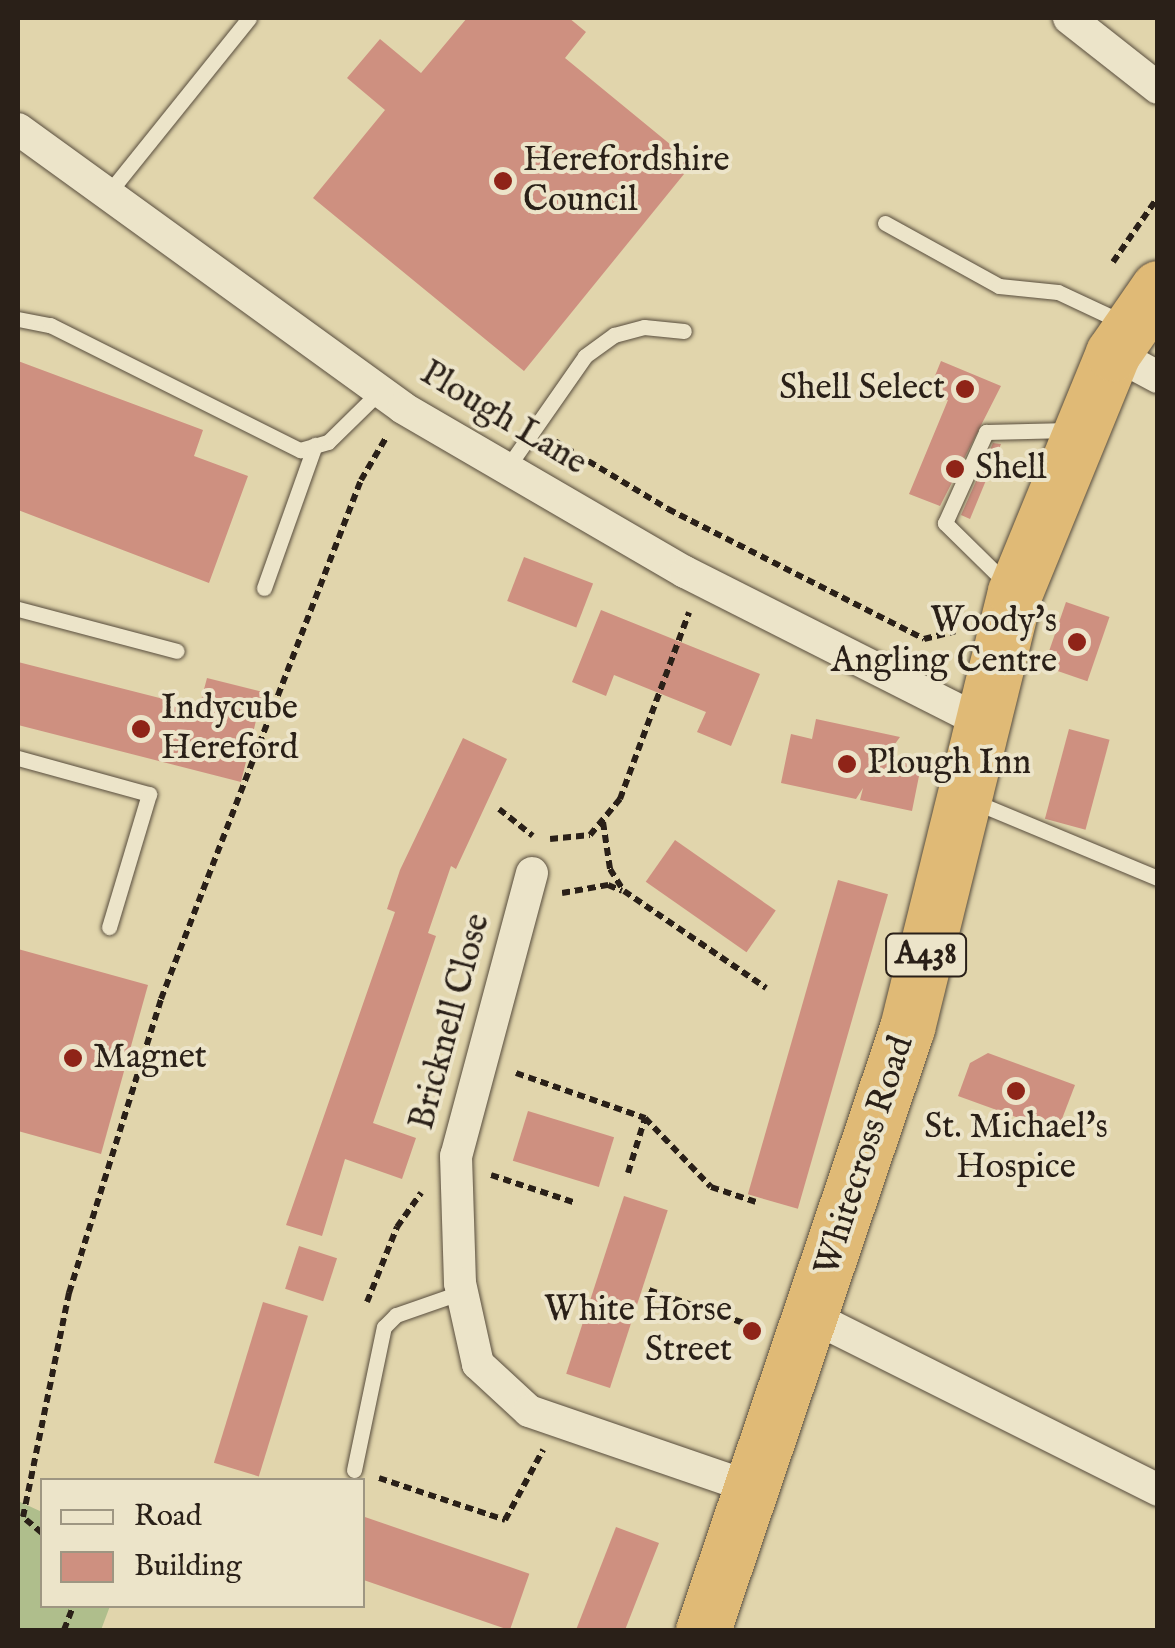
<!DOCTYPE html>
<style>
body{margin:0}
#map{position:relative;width:1175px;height:1648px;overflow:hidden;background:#e1d5ac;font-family:"IM FELL English",serif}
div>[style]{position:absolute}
.green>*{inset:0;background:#afbe8c}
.building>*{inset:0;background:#ce9080;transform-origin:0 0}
.path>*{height:6px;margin-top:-3px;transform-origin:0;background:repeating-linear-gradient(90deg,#2a2018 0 8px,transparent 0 13px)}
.roads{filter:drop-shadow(0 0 2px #584d3d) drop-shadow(0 0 2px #584d3d)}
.lane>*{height:15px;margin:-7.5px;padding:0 7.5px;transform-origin:7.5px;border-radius:7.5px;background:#ece4c9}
.street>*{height:32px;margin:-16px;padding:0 16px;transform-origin:16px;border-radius:16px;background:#ece4c9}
.highway>*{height:55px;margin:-27.5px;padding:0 27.5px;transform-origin:27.5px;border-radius:27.5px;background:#e0ba76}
.dots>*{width:28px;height:28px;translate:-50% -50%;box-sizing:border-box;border:5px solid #ece4c9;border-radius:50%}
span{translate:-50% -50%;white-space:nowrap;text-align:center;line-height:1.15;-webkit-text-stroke:8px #ece4c9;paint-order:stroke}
.shield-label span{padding:2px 8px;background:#ece4c9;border:2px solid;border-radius:8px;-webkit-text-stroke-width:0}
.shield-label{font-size:32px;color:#2a2018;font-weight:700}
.poi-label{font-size:35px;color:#2a2018}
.left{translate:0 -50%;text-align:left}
.right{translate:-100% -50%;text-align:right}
.street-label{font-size:35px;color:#2a2018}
.frame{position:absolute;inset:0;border:20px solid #2a2018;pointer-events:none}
.legend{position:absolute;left:40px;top:1478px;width:325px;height:130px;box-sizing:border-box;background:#ece4c9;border:2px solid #9e9682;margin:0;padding:12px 18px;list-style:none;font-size:30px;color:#2a2018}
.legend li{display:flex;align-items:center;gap:20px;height:50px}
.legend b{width:50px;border:2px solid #9e9682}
</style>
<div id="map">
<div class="green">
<div style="clip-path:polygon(18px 1501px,42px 1512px,42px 1606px,110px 1606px,101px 1630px,18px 1630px)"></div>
</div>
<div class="building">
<div style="clip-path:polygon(467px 18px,569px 18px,586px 32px,565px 58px,693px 163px,524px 371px,313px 198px,385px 110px,347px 78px,380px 39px,421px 73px)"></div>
<div style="clip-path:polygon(18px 361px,203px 430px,194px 456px,248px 476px,209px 583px,18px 510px)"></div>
<div style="clip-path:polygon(941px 361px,1001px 386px,940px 506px,909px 494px,948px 400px,928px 393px)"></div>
<div style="clip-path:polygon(993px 443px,1001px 444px,970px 519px,961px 515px)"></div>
<div style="left:524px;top:557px;width:74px;height:47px;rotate:21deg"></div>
<div style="left:1066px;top:602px;width:46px;height:68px;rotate:19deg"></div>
<div style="clip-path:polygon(601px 610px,760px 674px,731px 746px,697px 732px,706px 712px,614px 675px,606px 696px,572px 682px)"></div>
<div style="clip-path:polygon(18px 662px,199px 708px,207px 678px,263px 692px,241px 782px,18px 725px)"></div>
<div style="clip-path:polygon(816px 719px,900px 737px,884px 759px,921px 766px,912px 811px,860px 800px,863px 788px,856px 799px,781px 783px,791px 734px,812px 739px)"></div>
<div style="left:1069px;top:729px;width:42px;height:93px;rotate:15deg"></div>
<div style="clip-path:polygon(463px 738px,507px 759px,456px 869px,451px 866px,428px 933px,436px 936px,373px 1123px,416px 1138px,402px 1179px,345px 1159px,322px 1236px,286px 1225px,395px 912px,387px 909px,400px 870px)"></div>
<div style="left:675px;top:840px;width:123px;height:51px;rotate:35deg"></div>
<div style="left:838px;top:880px;width:52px;height:327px;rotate:16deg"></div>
<div style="clip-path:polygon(18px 949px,148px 985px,101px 1154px,18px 1131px)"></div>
<div style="clip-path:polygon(988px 1053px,1075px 1085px,1057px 1132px,958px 1096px,970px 1063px)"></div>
<div style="left:528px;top:1111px;width:90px;height:52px;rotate:17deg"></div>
<div style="left:624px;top:1196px;width:46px;height:187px;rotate:18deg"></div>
<div style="left:299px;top:1246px;width:40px;height:45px;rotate:18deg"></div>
<div style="left:263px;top:1302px;width:47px;height:168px;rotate:17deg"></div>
<div style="left:362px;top:1516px;width:177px;height:60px;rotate:19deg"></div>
<div style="clip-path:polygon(616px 1527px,659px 1543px,625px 1630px,576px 1630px)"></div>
</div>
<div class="path">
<div style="left:1113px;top:262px;width:79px;rotate:-55.3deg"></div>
<div style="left:555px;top:441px;width:132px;rotate:31deg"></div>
<div style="left:668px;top:509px;width:287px;rotate:26.9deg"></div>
<div style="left:924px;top:639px;width:32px;rotate:-14deg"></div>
<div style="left:499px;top:809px;width:43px;rotate:38.5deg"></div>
<div style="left:603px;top:822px;width:48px;rotate:81.5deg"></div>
<div style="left:610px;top:869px;width:26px;rotate:58deg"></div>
<div style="left:624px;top:891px;width:172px;rotate:34.3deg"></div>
<div style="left:550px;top:839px;width:40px;rotate:-5.7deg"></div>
<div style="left:590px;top:835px;width:47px;rotate:-50.2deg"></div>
<div style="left:620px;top:799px;width:199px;rotate:-69.7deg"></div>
<div style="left:562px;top:893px;width:47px;rotate:-9.9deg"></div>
<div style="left:608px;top:885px;width:15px;rotate:23deg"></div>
<div style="left:516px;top:1073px;width:137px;rotate:19.2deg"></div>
<div style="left:645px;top:1118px;width:95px;rotate:46.3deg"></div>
<div style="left:711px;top:1187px;width:47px;rotate:18.4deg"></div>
<div style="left:628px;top:1173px;width:58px;rotate:-72.8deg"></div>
<div style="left:491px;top:1175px;width:89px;rotate:18.2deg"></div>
<div style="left:649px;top:1290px;width:112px;rotate:19.2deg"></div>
<div style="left:367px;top:1302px;width:81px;rotate:-68.2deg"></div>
<div style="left:397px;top:1227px;width:42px;rotate:-54.8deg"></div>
<div style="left:379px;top:1478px;width:133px;rotate:18.4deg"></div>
<div style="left:505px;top:1520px;width:80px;rotate:-61.5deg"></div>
<div style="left:42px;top:1533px;width:25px;rotate:-140deg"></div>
<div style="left:23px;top:1517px;width:229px;rotate:-78.4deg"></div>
<div style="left:69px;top:1293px;width:308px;rotate:-72.6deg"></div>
<div style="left:161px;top:999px;width:556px;rotate:-68.93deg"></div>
<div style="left:361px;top:480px;width:51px;rotate:-59.4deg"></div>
<div style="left:64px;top:1630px;width:26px;rotate:-69deg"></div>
</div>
<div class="roads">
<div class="lane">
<div style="left:106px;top:196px;width:228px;rotate:-51.2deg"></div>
<div style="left:885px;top:223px;width:130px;rotate:28.9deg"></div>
<div style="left:999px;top:286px;width:59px;rotate:5.8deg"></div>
<div style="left:1058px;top:292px;width:71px;rotate:25.1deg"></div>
<div style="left:18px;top:319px;width:33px;rotate:11deg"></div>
<div style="left:50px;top:325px;width:280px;rotate:26.6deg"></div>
<div style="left:300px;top:450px;width:29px;rotate:-16deg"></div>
<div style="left:328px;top:442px;width:73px;rotate:-44.4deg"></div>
<div style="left:507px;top:468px;width:136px;rotate:-55.1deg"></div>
<div style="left:585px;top:356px;width:36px;rotate:-36deg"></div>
<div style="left:614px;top:335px;width:31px;rotate:-15deg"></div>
<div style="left:644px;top:327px;width:40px;rotate:5.7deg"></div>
<div style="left:1009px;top:586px;width:90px;rotate:-135.5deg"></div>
<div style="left:945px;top:523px;width:100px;rotate:-65.7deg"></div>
<div style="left:986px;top:432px;width:83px;rotate:-1.4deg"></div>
<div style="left:264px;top:588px;width:152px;rotate:-70.4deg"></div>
<div style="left:18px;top:609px;width:164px;rotate:14.8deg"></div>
<div style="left:18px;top:758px;width:136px;rotate:15.4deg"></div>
<div style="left:149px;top:794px;width:139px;rotate:106.7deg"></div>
<div style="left:975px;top:802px;width:198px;rotate:22.6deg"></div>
<div style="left:354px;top:1470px;width:146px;rotate:-78.2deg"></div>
<div style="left:384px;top:1327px;width:17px;rotate:-45deg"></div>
<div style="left:396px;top:1315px;width:70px;rotate:-19.2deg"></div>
</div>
<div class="street">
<div style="left:1069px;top:18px;width:113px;rotate:38.2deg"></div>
<div style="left:18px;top:129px;width:475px;rotate:35.9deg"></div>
<div style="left:403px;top:408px;width:326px;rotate:30.2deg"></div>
<div style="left:685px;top:572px;width:333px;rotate:26.8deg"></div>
<div style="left:1113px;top:353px;width:51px;rotate:28.1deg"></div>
<div style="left:532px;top:873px;width:293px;rotate:105deg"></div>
<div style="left:456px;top:1156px;width:127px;rotate:88.2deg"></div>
<div style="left:460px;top:1283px;width:83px;rotate:77.5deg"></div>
<div style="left:478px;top:1364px;width:69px;rotate:42.7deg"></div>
<div style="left:529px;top:1411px;width:237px;rotate:19deg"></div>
<div style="left:813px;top:1317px;width:386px;rotate:26.6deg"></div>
</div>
<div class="highway">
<div style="left:703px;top:1630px;width:636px;rotate:-71.28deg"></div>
<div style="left:907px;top:1028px;width:449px;rotate:-76.1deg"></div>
<div style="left:1015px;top:592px;width:258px;rotate:-67.7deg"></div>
<div style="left:1113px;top:353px;width:79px;rotate:-55.3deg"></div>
</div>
</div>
<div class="dots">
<div style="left:503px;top:181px;background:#8f2418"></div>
<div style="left:965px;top:389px;background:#8f2418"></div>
<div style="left:955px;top:469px;background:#8f2418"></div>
<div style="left:1077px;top:642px;background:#8f2418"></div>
<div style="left:141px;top:729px;background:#8f2418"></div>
<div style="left:847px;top:764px;background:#8f2418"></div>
<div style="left:73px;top:1058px;background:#8f2418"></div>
<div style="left:1016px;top:1091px;background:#8f2418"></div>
<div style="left:752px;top:1331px;background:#8f2418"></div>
</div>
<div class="shield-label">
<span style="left:926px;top:955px">A438</span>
</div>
<div class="poi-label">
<span class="left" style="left:523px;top:181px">Herefordshire<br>Council</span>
<span class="right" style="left:945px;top:389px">Shell Select</span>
<span class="left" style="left:975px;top:469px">Shell</span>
<span class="right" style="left:1057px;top:642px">Woody's<br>Angling Centre</span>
<span class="left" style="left:161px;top:729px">Indycube<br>Hereford</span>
<span class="left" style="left:867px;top:764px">Plough Inn</span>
<span class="left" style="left:93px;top:1058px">Magnet</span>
<span style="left:1016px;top:1148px">St. Michael's<br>Hospice</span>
<span class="right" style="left:732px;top:1331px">White Horse<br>Street</span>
</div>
<div class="street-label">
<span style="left:503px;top:419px;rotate:31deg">Plough Lane</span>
<span style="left:451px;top:1022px;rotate:-75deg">Bricknell Close</span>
<span style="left:865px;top:1156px;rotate:-72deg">Whitecross Road</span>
</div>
<div class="frame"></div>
<ul class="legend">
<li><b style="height:12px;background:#ece4c9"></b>Road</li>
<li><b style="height:28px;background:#ce9080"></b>Building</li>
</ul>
</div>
